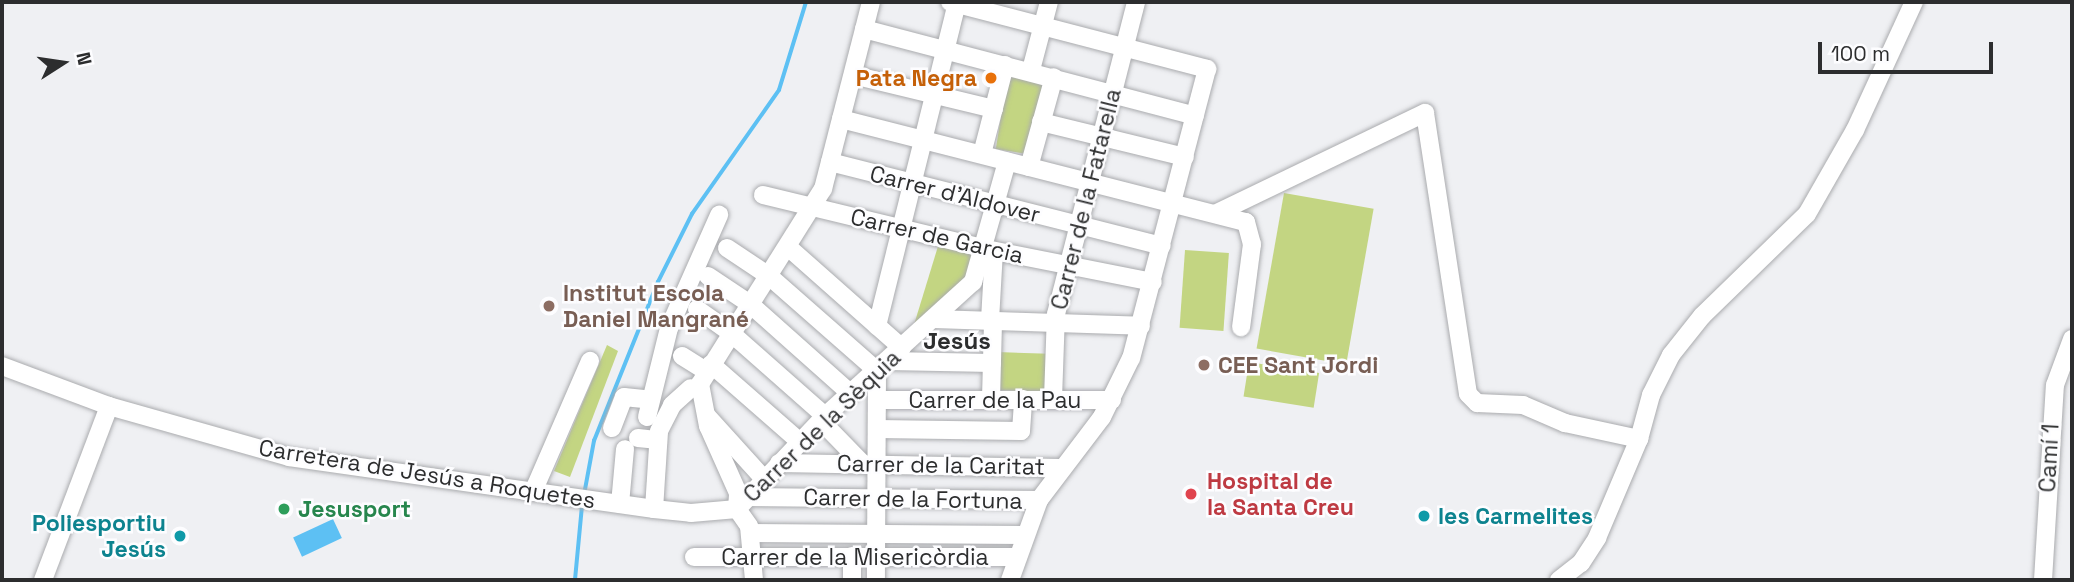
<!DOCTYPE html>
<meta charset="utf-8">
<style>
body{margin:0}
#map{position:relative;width:2074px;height:582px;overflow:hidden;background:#eff0f3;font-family:"Space Grotesk",sans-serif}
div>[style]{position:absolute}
.green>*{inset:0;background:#c3d582;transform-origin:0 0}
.water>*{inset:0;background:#5dc0f3;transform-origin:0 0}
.stream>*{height:3.5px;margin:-1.75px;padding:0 1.75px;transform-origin:1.75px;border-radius:1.75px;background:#5dc0f3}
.roads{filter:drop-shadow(0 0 2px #aaabae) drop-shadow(0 0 2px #aaabae)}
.minor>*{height:18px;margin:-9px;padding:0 9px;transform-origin:9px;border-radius:9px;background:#fff}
.dots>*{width:19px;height:19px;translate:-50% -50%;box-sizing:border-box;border:4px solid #fdfdff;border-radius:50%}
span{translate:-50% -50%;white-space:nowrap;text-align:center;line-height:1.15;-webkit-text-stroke:5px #fdfdff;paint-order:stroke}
.food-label{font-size:23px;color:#c56008;font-weight:700}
.right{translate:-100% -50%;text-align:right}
.street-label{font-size:23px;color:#2c2d2e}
.education-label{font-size:23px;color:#785e54;font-weight:700}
.left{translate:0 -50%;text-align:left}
.health-label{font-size:23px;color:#be3a42;font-weight:700}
.leisure-label{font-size:23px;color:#27864d;font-weight:700}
.culture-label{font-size:23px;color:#0d838f;font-weight:700}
.neighbourhood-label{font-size:24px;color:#2c2d2e;font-weight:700}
.frame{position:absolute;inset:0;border:4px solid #2c2d2e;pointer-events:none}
.north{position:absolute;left:28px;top:28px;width:70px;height:70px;-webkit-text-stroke:5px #fdfdff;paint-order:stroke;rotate:78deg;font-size:19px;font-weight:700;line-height:28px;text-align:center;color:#2c2d2e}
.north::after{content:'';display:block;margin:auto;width:24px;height:32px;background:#2c2d2e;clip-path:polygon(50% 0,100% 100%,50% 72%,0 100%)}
.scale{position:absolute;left:1818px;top:42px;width:175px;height:32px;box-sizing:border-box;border:4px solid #2c2d2e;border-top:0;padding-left:9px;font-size:21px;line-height:24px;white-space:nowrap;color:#2c2d2e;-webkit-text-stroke:5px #fdfdff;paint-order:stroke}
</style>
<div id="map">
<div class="green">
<div style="left:1008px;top:72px;width:37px;height:78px;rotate:9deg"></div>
<div style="left:1284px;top:193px;width:91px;height:158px;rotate:10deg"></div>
<div style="clip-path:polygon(939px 243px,979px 253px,976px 271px,913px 328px)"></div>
<div style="left:1185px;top:250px;width:44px;height:78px;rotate:4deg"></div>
<div style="clip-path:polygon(607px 345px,618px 351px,570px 477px,554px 471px)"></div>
<div style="left:997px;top:352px;width:52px;height:38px;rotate:2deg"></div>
<div style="left:1249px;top:362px;width:71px;height:35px;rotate:9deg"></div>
</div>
<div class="water">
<div style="left:333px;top:519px;width:21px;height:44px;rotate:65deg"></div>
</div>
<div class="stream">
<div style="left:584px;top:495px;width:55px;rotate:-79.5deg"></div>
<div style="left:594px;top:441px;width:171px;rotate:-68.1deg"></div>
<div style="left:658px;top:282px;width:76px;rotate:-63.4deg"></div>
<div style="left:692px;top:214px;width:151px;rotate:-54.9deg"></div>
<div style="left:779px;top:90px;width:92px;rotate:-72.9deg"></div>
<div style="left:575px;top:580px;width:74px;rotate:-84.6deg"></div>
</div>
<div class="roads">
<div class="minor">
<div style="left:950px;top:2px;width:266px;rotate:14.6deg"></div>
<div style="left:1207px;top:69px;width:299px;rotate:104.7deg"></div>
<div style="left:1131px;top:358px;width:66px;rotate:116.2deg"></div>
<div style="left:1102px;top:417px;width:104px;rotate:127.2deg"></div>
<div style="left:1039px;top:500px;width:85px;rotate:109.9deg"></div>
<div style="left:864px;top:29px;width:342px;rotate:14.7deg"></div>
<div style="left:1031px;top:70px;width:70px;rotate:-75.2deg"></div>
<div style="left:853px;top:75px;width:145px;rotate:13.6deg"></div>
<div style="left:841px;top:119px;width:418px;rotate:14.3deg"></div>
<div style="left:1246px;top:222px;width:23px;rotate:75deg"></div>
<div style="left:1252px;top:244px;width:84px;rotate:97.5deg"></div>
<div style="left:1041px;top:122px;width:148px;rotate:13.7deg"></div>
<div style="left:982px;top:154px;width:92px;rotate:-75.5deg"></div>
<div style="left:830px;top:162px;width:342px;rotate:14.2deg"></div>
<div style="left:1029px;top:167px;width:93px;rotate:-74.5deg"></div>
<div style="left:763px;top:195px;width:229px;rotate:13.6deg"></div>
<div style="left:986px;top:249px;width:170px;rotate:11.2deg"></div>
<div style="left:1217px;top:213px;width:231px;rotate:-25.7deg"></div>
<div style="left:1425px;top:113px;width:284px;rotate:81.3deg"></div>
<div style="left:1468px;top:394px;width:13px;rotate:45deg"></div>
<div style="left:1477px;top:403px;width:46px;rotate:2.5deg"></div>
<div style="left:1523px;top:405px;width:46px;rotate:23.2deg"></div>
<div style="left:1565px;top:423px;width:76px;rotate:12.2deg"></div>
<div style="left:788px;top:247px;width:152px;rotate:41.5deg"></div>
<div style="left:727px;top:248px;width:50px;rotate:33.7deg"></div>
<div style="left:769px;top:276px;width:144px;rotate:41.3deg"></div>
<div style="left:877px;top:371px;width:209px;rotate:90.3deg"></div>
<div style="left:708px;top:276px;width:50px;rotate:33.7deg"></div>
<div style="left:750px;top:304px;width:135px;rotate:41.7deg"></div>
<div style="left:697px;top:309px;width:42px;rotate:35.2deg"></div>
<div style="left:731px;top:333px;width:125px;rotate:41.4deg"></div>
<div style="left:934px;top:319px;width:207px;rotate:1.9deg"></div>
<div style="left:990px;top:320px;width:69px;rotate:-86.7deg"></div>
<div style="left:877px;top:326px;width:334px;rotate:-76.1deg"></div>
<div style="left:682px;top:356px;width:28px;rotate:32deg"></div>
<div style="left:888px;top:361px;width:104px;rotate:1.1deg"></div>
<div style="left:711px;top:364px;width:118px;rotate:41.2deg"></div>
<div style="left:2px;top:366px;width:114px;rotate:20.5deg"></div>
<div style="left:109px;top:406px;width:187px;rotate:15.8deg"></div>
<div style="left:289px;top:457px;width:369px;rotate:8.1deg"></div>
<div style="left:654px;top:509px;width:37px;rotate:6deg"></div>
<div style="left:691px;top:513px;width:46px;rotate:-5deg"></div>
<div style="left:991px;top:399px;width:79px;rotate:-88.5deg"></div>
<div style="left:1053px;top:399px;width:85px;rotate:-88deg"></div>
<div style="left:1056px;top:314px;width:322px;rotate:-75.6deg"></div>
<div style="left:877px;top:400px;width:235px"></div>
<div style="left:707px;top:416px;width:84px;rotate:47.9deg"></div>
<div style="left:647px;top:417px;width:92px;rotate:-76.1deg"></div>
<div style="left:669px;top:328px;width:124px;rotate:-66.1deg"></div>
<div style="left:821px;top:421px;width:60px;rotate:45.7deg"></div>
<div style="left:612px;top:428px;width:33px;rotate:-69deg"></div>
<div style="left:624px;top:397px;width:27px;rotate:6deg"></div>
<div style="left:877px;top:429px;width:144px;rotate:0.8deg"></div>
<div style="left:1021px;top:431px;width:32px;rotate:-86deg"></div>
<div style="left:638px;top:438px;width:18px;rotate:6deg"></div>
<div style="left:779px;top:463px;width:281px;rotate:1deg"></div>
<div style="left:533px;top:492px;width:143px;rotate:-66.5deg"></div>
<div style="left:746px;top:497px;width:293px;rotate:0.6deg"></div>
<div style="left:620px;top:504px;width:55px;rotate:-84.8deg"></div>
<div style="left:654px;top:509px;width:78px;rotate:-86.3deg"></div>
<div style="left:659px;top:431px;width:29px;rotate:-63deg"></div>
<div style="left:672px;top:405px;width:25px;rotate:-42deg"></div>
<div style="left:737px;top:509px;width:128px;rotate:-46.6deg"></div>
<div style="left:825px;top:416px;width:200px;rotate:-42.2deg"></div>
<div style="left:973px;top:282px;width:125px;rotate:-74.2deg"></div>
<div style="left:750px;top:533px;width:273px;rotate:0.4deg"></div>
<div style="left:694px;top:557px;width:321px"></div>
<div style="left:43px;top:580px;width:186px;rotate:-69.2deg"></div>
<div style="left:754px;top:580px;width:54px;rotate:-95.3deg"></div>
<div style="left:749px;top:526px;width:21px;rotate:-125deg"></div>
<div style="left:737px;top:509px;width:16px;rotate:-86deg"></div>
<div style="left:738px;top:493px;width:73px;rotate:-114.1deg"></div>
<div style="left:708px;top:426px;width:43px;rotate:-100.8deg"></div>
<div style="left:700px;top:384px;width:231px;rotate:-57.8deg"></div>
<div style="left:823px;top:189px;width:193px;rotate:-75.6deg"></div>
<div style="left:852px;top:580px;width:24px;rotate:-90deg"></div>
<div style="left:1559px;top:580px;width:28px;rotate:-38deg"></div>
<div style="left:1581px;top:563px;width:30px;rotate:-57deg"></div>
<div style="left:1597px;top:538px;width:108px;rotate:-67deg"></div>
<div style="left:1639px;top:439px;width:46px;rotate:-74.7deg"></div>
<div style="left:1651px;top:395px;width:45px;rotate:-63.4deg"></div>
<div style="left:1671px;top:355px;width:50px;rotate:-51.5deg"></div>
<div style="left:1702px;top:316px;width:146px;rotate:-44.2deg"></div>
<div style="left:1807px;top:214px;width:97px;rotate:-60.3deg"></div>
<div style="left:1855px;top:130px;width:141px;rotate:-65.3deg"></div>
<div style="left:2043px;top:580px;width:195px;rotate:-86.5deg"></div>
<div style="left:2055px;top:385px;width:49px;rotate:-69.7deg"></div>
</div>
</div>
<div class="dots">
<div style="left:991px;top:78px;background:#e8710a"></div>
<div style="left:549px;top:306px;background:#8d6e63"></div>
<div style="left:1204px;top:365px;background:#8d6e63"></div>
<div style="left:1191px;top:494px;background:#e0444e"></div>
<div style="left:284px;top:509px;background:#2e9e5b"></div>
<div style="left:1424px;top:516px;background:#0f9aa8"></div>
<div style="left:180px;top:536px;background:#0f9aa8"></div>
</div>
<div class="food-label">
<span class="right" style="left:977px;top:78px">Pata Negra</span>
</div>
<div class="street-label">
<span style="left:955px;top:194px;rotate:14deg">Carrer d'Aldover</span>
<span style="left:1086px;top:199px;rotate:-76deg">Carrer de la Fatarella</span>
<span style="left:937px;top:236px;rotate:13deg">Carrer de Garcia</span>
<span style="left:995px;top:400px">Carrer de la Pau</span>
<span style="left:822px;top:426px;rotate:-44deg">Carrer de la Sèquia</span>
<span style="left:2049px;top:458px;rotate:-87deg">Camí 1</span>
<span style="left:941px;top:465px;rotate:1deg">Carrer de la Caritat</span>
<span style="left:427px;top:474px;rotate:9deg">Carretera de Jesús a Roquetes</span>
<span style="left:913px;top:499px;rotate:1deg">Carrer de la Fortuna</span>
<span style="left:855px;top:557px">Carrer de la Misericòrdia</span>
</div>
<div class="education-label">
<span class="left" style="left:563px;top:306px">Institut Escola<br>Daniel Mangrané</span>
<span class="left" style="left:1218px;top:365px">CEE Sant Jordi</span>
</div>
<div class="health-label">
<span class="left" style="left:1207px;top:494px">Hospital de<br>la Santa Creu</span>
</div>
<div class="leisure-label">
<span class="left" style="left:298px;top:509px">Jesusport</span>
</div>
<div class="culture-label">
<span class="left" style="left:1438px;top:516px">les Carmelites</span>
<span class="right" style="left:166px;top:536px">Poliesportiu<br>Jesús</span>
</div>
<div class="neighbourhood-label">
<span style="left:957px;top:341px">Jesús</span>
</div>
<div class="frame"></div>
<div class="north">N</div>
<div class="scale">100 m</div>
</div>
